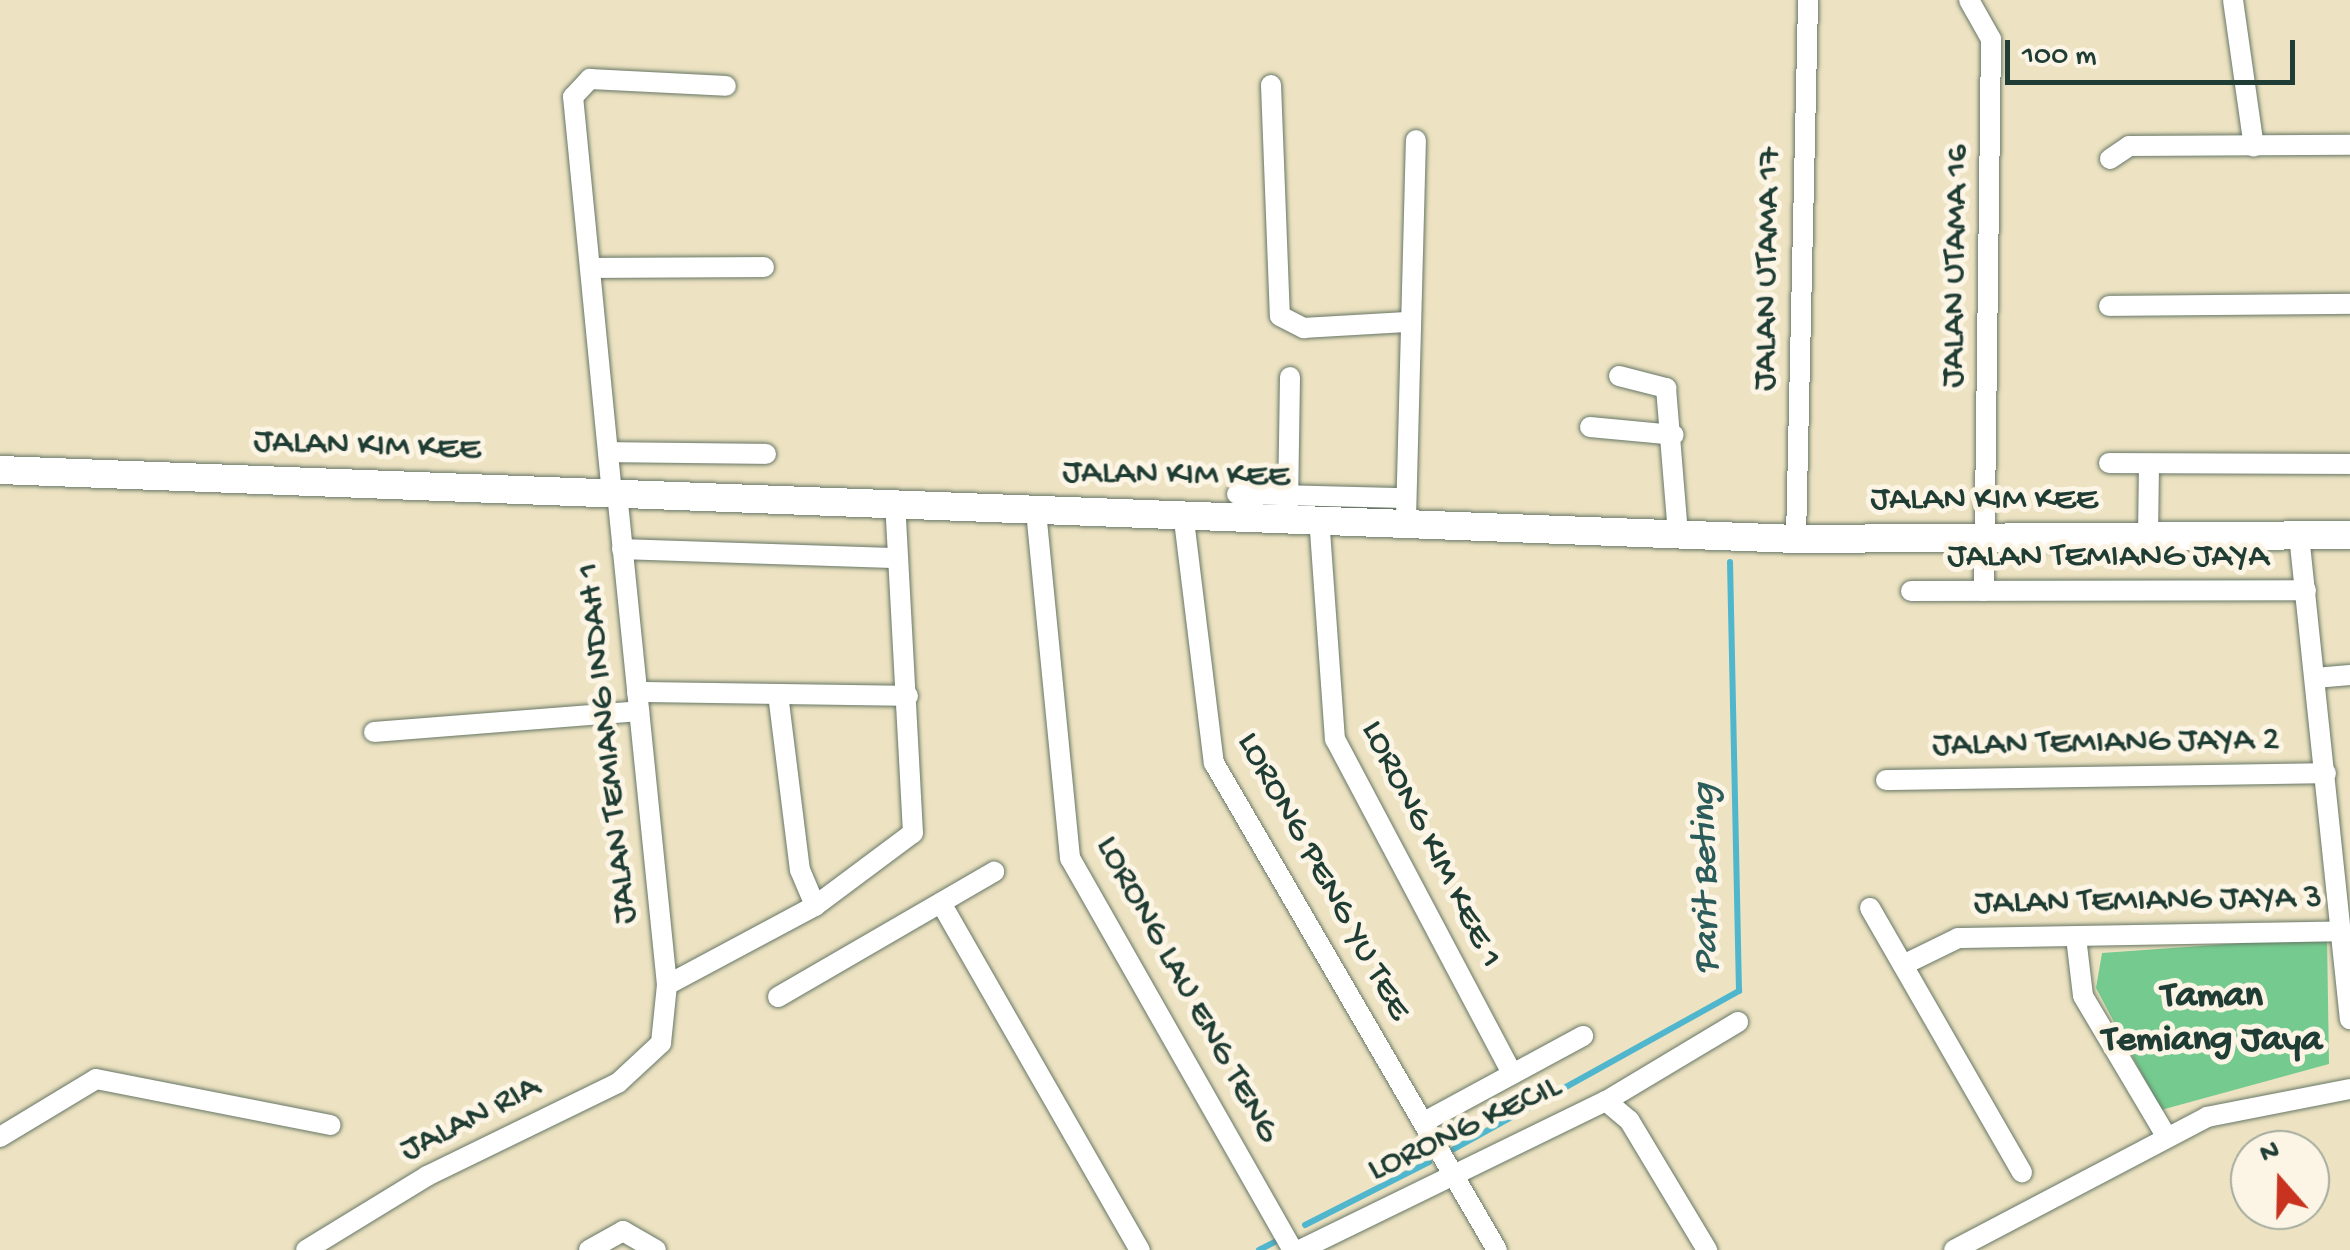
<!DOCTYPE html>
<style>
body{margin:0}
#map{position:relative;width:2350px;height:1250px;overflow:hidden;background:#ede3c2;font-family:"Gochi Hand",sans-serif}
div>[style]{position:absolute}
.green>*{inset:0;background:#75cb8f}
.stream>*{height:6px;margin:-3px;padding:0 3px;transform-origin:3px;border-radius:3px;background:#4fb6cd}
.roads{filter:drop-shadow(0 0 2px #677766) drop-shadow(0 0 2px #677766)}
.street>*{height:20px;margin:-10px;padding:0 10px;transform-origin:10px;border-radius:10px;background:#fff}
.secondary>*{height:28px;margin:-14px;padding:0 14px;transform-origin:14px;border-radius:14px;background:#fff}
span{translate:-50% -50%;white-space:nowrap;text-align:center;line-height:1.15;-webkit-text-stroke:10px #fcf5e5;paint-order:stroke}
.street-label{font-size:35px;color:#1f3d34}
.water-label{font-size:38px;color:#2b5b5a;font-style:italic}
.neighbourhood-label{font-size:38px;color:#1f3d34;font-weight:700}
.north{position:absolute;left:2230px;top:1130px;width:100px;height:100px;box-sizing:border-box;background:#fcf5e5;border:2px solid #a4ab9e;border-radius:50%;rotate:340deg;font-size:28px;font-weight:700;line-height:40px;text-align:center;color:#1f3d34}
.north::after{content:'';display:block;margin:auto;width:35px;height:45px;background:#c8321e;clip-path:polygon(50% 0,100% 100%,50% 72%,0 100%)}
.scale{position:absolute;left:2005px;top:40px;width:290px;height:45px;box-sizing:border-box;border:5px solid #1f3d34;border-top:0;padding-left:12px;font-size:30px;line-height:35px;white-space:nowrap;color:#1f3d34;-webkit-text-stroke:8px #fcf5e5;paint-order:stroke}
</style>
<div id="map">
<div class="green">
<div style="clip-path:polygon(2327px 937px,2329px 1064px,2161px 1110px,2096px 988px,2102px 953px)"></div>
</div>
<div class="stream">
<div style="left:1454px;top:1149px;width:326px;rotate:-29deg"></div>
<div style="left:1739px;top:991px;width:429px;rotate:-91.2deg"></div>
<div style="left:1305px;top:1225px;width:139px;rotate:-26.9deg"></div>
<div style="left:1259px;top:1250px;width:20px;rotate:-27deg"></div>
</div>
<div class="roads">
<div class="street">
<div style="left:1969px;top:0;width:45px;rotate:60.6deg"></div>
<div style="left:1991px;top:39px;width:552px;rotate:90.73deg"></div>
<div style="left:2233px;top:0;width:148px;rotate:81.9deg"></div>
<div style="left:1271px;top:85px;width:231px;rotate:87.8deg"></div>
<div style="left:1280px;top:316px;width:27px;rotate:27deg"></div>
<div style="left:1304px;top:328px;width:101px;rotate:-3.4deg"></div>
<div style="left:2110px;top:159px;width:23px;rotate:-34deg"></div>
<div style="left:2129px;top:146px;width:221px;rotate:-0.3deg"></div>
<div style="left:592px;top:268px;width:172px;rotate:-0.3deg"></div>
<div style="left:2109px;top:306px;width:241px;rotate:-0.5deg"></div>
<div style="left:1619px;top:376px;width:49px;rotate:14.3deg"></div>
<div style="left:1666px;top:388px;width:145px;rotate:85.3deg"></div>
<div style="left:1590px;top:427px;width:84px;rotate:5.4deg"></div>
<div style="left:608px;top:452px;width:158px;rotate:0.7deg"></div>
<div style="left:2109px;top:463px;width:241px;rotate:0.2deg"></div>
<div style="left:612px;top:494px;width:399px;rotate:-95.6deg"></div>
<div style="left:573px;top:97px;width:25px;rotate:-47deg"></div>
<div style="left:590px;top:79px;width:136px;rotate:2.9deg"></div>
<div style="left:1237px;top:494px;width:169px;rotate:1.4deg"></div>
<div style="left:1288px;top:505px;width:128px;rotate:-89.1deg"></div>
<div style="left:1036px;top:511px;width:349px;rotate:84.4deg"></div>
<div style="left:1070px;top:858px;width:451px;rotate:60.4deg"></div>
<div style="left:1183px;top:512px;width:253px;rotate:83deg"></div>
<div style="left:1214px;top:763px;width:563px;rotate:59.84deg"></div>
<div style="left:1319px;top:517px;width:223px;rotate:85.9deg"></div>
<div style="left:1335px;top:739px;width:379px;rotate:62.1deg"></div>
<div style="left:1406px;top:519px;width:379px;rotate:-88.5deg"></div>
<div style="left:2299px;top:535px;width:487px;rotate:84deg"></div>
<div style="left:2148px;top:537px;width:69px;rotate:-89.2deg"></div>
<div style="left:1796px;top:539px;width:539px;rotate:-88.72deg"></div>
<div style="left:622px;top:549px;width:276px;rotate:1.9deg"></div>
<div style="left:1911px;top:591px;width:395px;rotate:-0.1deg"></div>
<div style="left:2315px;top:678px;width:35px;rotate:-5deg"></div>
<div style="left:637px;top:692px;width:271px;rotate:0.8deg"></div>
<div style="left:778px;top:694px;width:177px;rotate:82.9deg"></div>
<div style="left:800px;top:870px;width:39px;rotate:67deg"></div>
<div style="left:374px;top:732px;width:266px;rotate:-4.5deg"></div>
<div style="left:1886px;top:780px;width:440px;rotate:-0.9deg"></div>
<div style="left:941px;top:903px;width:400px;rotate:60.2deg"></div>
<div style="left:1870px;top:908px;width:305px;rotate:60.1deg"></div>
<div style="left:2076px;top:937px;width:59px;rotate:83.2deg"></div>
<div style="left:2083px;top:996px;width:163px;rotate:59.3deg"></div>
<div style="left:1903px;top:965px;width:61px;rotate:-26.1deg"></div>
<div style="left:1958px;top:938px;width:384px;rotate:-1deg"></div>
<div style="left:667px;top:985px;width:168px;rotate:-28.1deg"></div>
<div style="left:815px;top:906px;width:122px;rotate:-36.7deg"></div>
<div style="left:913px;top:833px;width:329px;rotate:-93.1deg"></div>
<div style="left:778px;top:997px;width:250px;rotate:-30.1deg"></div>
<div style="left:1606px;top:1101px;width:154px;rotate:-30.9deg"></div>
<div style="left:1424px;top:1122px;width:181px;rotate:-28.4deg"></div>
<div style="left:0;top:1137px;width:112px;rotate:-31.1deg"></div>
<div style="left:96px;top:1079px;width:239px;rotate:11.1deg"></div>
<div style="left:306px;top:1250px;width:142px;rotate:-31.4deg"></div>
<div style="left:427px;top:1176px;width:212px;rotate:-26deg"></div>
<div style="left:618px;top:1083px;width:59px;rotate:-42.9deg"></div>
<div style="left:661px;top:1043px;width:58px;rotate:-84.1deg"></div>
<div style="left:667px;top:985px;width:494px;rotate:-95.8deg"></div>
<div style="left:589px;top:1250px;width:39px;rotate:-29deg"></div>
<div style="left:623px;top:1231px;width:38px;rotate:30deg"></div>
<div style="left:1300px;top:1250px;width:340px;rotate:-26deg"></div>
<div style="left:1606px;top:1101px;width:30px;rotate:40deg"></div>
<div style="left:1629px;top:1120px;width:152px;rotate:59deg"></div>
<div style="left:1954px;top:1250px;width:286px;rotate:-27.7deg"></div>
<div style="left:2207px;top:1117px;width:146px;rotate:-11.1deg"></div>
</div>
<div class="secondary">
<div style="left:0;top:470px;width:1797px;rotate:2.2deg"></div>
<div style="left:1796px;top:539px;width:554px;rotate:-0.41deg"></div>
</div>
</div>
<div class="street-label">
<span style="left:1957px;top:266px;rotate:-89deg">JALAN UTAMA 16</span>
<span style="left:1769px;top:269px;rotate:-89deg">JALAN UTAMA 17</span>
<span style="left:367px;top:447px;rotate:2deg">JALAN KIM KEE</span>
<span style="left:1176px;top:476px;rotate:1deg">JALAN KIM KEE</span>
<span style="left:1984px;top:501px">JALAN KIM KEE</span>
<span style="left:2108px;top:558px">JALAN TEMIANG JAYA</span>
<span style="left:609px;top:743px;rotate:-96deg">JALAN TEMIANG INDAH 1</span>
<span style="left:2106px;top:744px;rotate:-1deg">JALAN TEMIANG JAYA 2</span>
<span style="left:1430px;top:845px;rotate:63deg">LORONG KIM KEE 1</span>
<span style="left:1322px;top:877px;rotate:61deg">LORONG PENG YU TEE</span>
<span style="left:2148px;top:902px;rotate:-1deg">JALAN TEMIANG JAYA 3</span>
<span style="left:1186px;top:990px;rotate:61deg">LORONG LAU ENG TENG</span>
<span style="left:471px;top:1120px;rotate:-27deg">JALAN RIA</span>
<span style="left:1465px;top:1130px;rotate:-25deg">LORONG KECIL</span>
</div>
<div class="water-label">
<span style="left:1708px;top:879px;rotate:-91deg">Parit Beting</span>
</div>
<div class="neighbourhood-label">
<span style="left:2212px;top:1020px">Taman<br>Temiang Jaya</span>
</div>
<div class="north">N</div>
<div class="scale">100 m</div>
</div>
